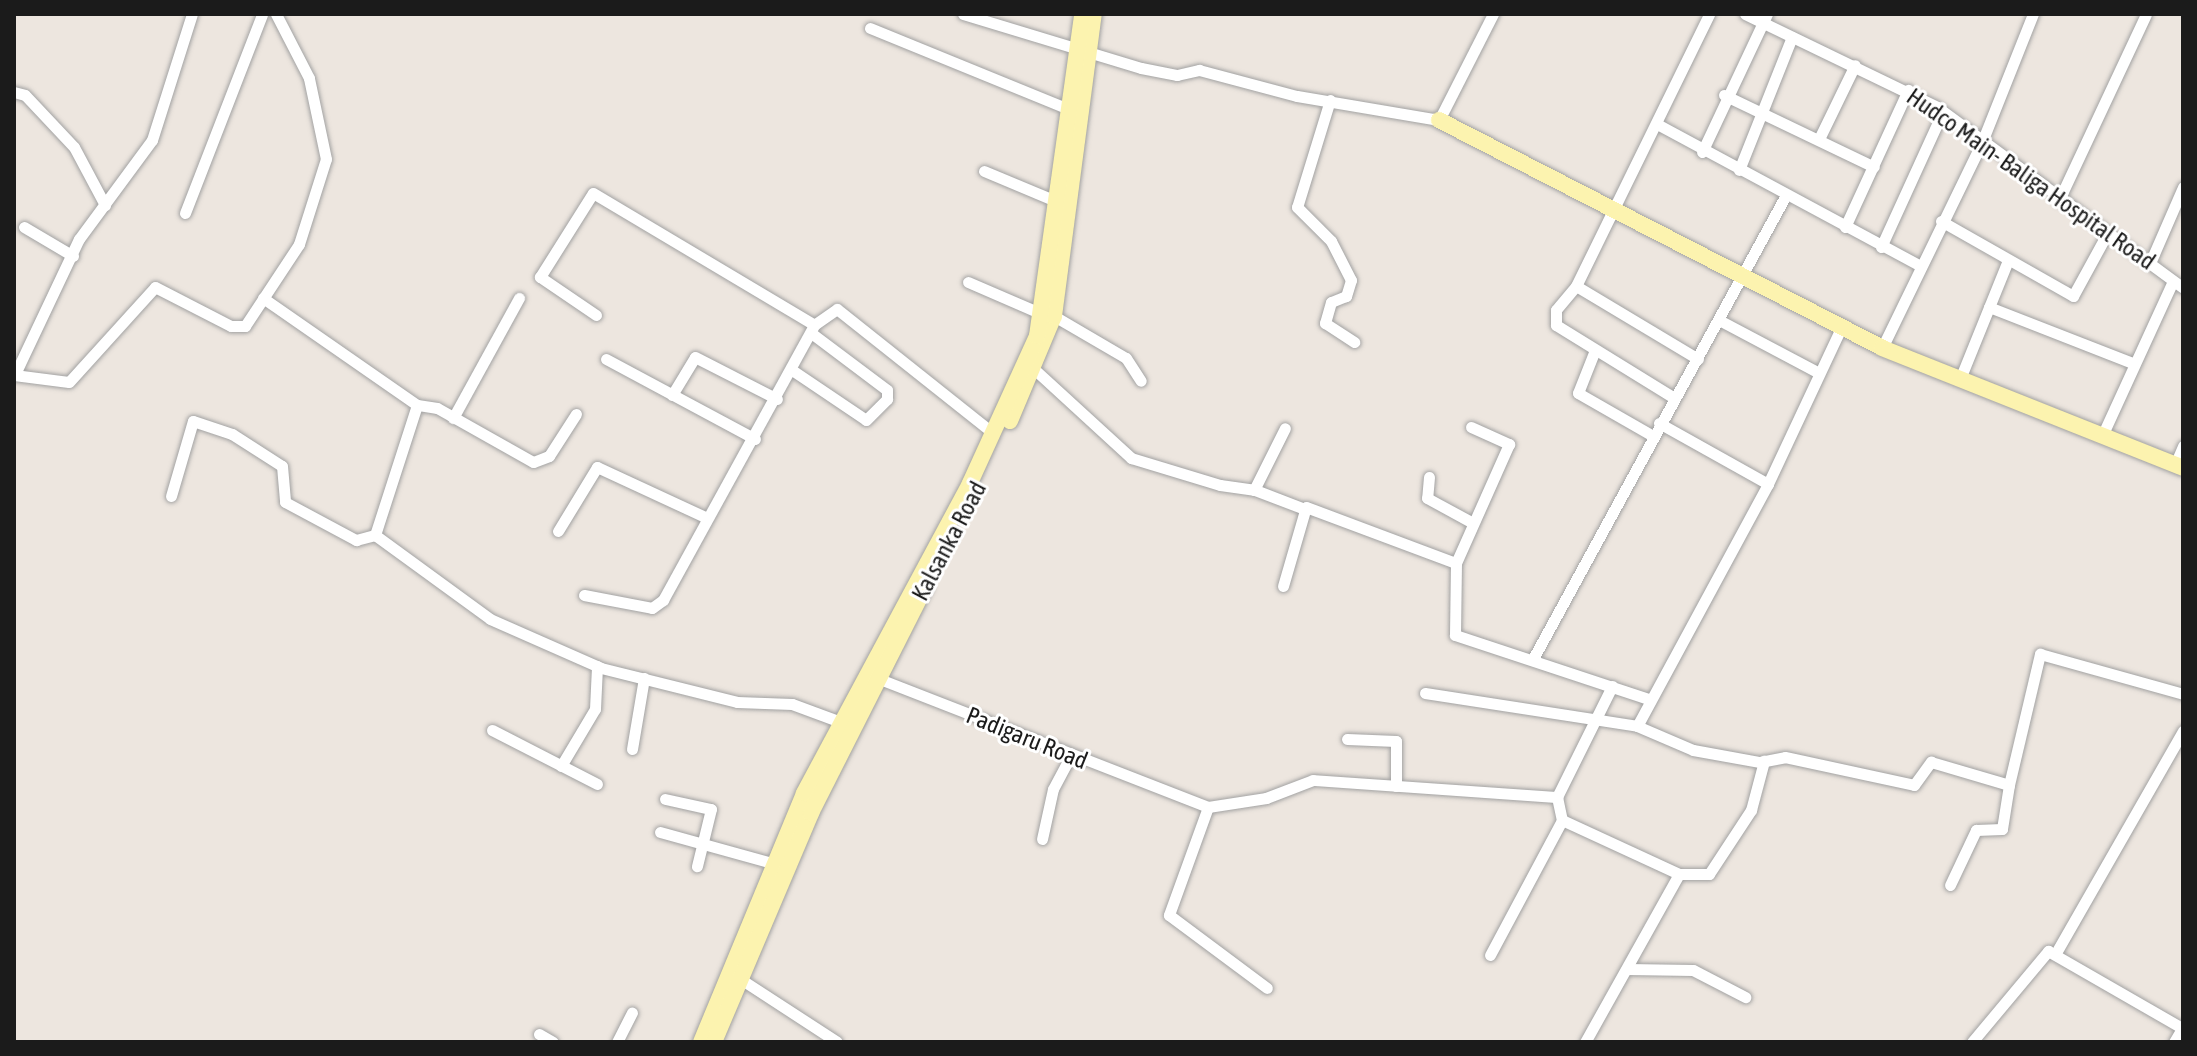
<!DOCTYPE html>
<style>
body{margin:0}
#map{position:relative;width:2197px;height:1056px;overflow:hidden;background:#ede6df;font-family:"Asap Condensed",sans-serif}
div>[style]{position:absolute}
.roads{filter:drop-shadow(0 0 2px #a2a2a2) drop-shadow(0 0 2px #a2a2a2)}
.street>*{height:11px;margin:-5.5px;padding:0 5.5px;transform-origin:5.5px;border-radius:5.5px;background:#fff}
.secondary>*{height:16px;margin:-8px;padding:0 8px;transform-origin:8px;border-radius:8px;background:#fcf3af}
span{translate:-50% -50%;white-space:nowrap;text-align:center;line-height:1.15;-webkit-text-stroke:6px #fff;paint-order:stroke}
.street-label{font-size:24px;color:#1b1b1b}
.frame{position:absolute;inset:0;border:16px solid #1b1b1b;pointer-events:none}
</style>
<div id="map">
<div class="roads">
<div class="street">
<div style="left:963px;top:14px;width:186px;rotate:16.9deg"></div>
<div style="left:1141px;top:68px;width:37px;rotate:11deg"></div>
<div style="left:1177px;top:75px;width:23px;rotate:-13deg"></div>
<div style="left:1199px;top:70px;width:101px;rotate:14.9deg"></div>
<div style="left:1297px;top:96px;width:144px;rotate:9.6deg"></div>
<div style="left:1439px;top:120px;width:119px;rotate:-63deg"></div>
<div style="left:1745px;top:14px;width:213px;rotate:25.8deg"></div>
<div style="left:1937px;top:107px;width:305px;rotate:36.3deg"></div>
<div style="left:870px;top:28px;width:217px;rotate:22.2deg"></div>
<div style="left:14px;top:92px;width:11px;rotate:15deg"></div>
<div style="left:25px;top:95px;width:71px;rotate:46.7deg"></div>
<div style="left:74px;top:147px;width:66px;rotate:61.9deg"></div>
<div style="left:1724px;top:95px;width:166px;rotate:25.6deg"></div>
<div style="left:1330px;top:100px;width:112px;rotate:107.1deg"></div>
<div style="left:1297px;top:207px;width:48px;rotate:45deg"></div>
<div style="left:1331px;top:241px;width:44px;rotate:62.9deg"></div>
<div style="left:1351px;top:280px;width:17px;rotate:107deg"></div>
<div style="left:1346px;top:296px;width:16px;rotate:158deg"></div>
<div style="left:1331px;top:302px;width:22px;rotate:106deg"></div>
<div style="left:1325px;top:323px;width:35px;rotate:33deg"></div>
<div style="left:1657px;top:124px;width:300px;rotate:28.3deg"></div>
<div style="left:1819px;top:139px;width:82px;rotate:-64.1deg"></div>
<div style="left:1702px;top:152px;width:153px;rotate:-64.8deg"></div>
<div style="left:1739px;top:170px;width:143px;rotate:-68.3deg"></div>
<div style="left:984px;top:171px;width:80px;rotate:22.7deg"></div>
<div style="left:2059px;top:200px;width:205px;rotate:-64.9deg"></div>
<div style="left:185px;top:213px;width:213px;rotate:-68.8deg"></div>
<div style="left:1941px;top:221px;width:152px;rotate:29.6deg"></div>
<div style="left:2073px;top:296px;width:71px;rotate:-61.3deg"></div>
<div style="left:24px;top:227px;width:57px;rotate:30.6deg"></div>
<div style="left:1845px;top:227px;width:151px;rotate:-65.3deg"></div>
<div style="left:1881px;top:247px;width:149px;rotate:-65.5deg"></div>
<div style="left:2150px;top:263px;width:83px;rotate:-66.5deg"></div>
<div style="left:968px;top:282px;width:81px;rotate:23.4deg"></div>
<div style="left:1576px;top:286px;width:31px;rotate:130deg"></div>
<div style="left:1556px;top:310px;width:15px;rotate:90deg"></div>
<div style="left:1556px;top:325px;width:139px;rotate:31.7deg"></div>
<div style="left:263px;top:298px;width:188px;rotate:34.8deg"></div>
<div style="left:1989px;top:307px;width:155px;rotate:21.3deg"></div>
<div style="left:596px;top:315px;width:68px;rotate:-145.8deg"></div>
<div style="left:540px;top:277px;width:99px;rotate:-57.8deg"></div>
<div style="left:593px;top:193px;width:257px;rotate:30.8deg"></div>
<div style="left:814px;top:325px;width:28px;rotate:-35deg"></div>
<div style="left:837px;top:309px;width:199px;rotate:38.5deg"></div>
<div style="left:1054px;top:316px;width:83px;rotate:30.3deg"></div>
<div style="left:1126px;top:358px;width:27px;rotate:57deg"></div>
<div style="left:1719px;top:320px;width:113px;rotate:27.9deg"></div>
<div style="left:1841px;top:328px;width:172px;rotate:115.1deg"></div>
<div style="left:1768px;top:484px;width:275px;rotate:118.4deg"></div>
<div style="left:1637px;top:726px;width:61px;rotate:23.2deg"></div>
<div style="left:1693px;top:750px;width:68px;rotate:10.2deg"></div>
<div style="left:1760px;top:762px;width:25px;rotate:-11deg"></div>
<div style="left:1785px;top:757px;width:132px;rotate:12.2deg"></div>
<div style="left:1914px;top:785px;width:29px;rotate:-54deg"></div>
<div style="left:1931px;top:762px;width:81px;rotate:16.4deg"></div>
<div style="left:2009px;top:785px;width:135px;rotate:-76.7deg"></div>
<div style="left:2040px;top:654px;width:148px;rotate:15.6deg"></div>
<div style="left:1882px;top:348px;width:229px;rotate:-64.1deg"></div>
<div style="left:1982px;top:142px;width:138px;rotate:-68.3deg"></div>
<div style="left:1595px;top:350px;width:46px;rotate:111.6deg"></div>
<div style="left:1578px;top:393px;width:86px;rotate:29.8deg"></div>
<div style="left:606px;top:359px;width:169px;rotate:28.2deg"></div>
<div style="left:1698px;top:359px;width:142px;rotate:-149.1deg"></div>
<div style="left:1576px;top:286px;width:303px;rotate:-63.9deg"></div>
<div style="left:1034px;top:369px;width:132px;rotate:42.5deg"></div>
<div style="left:1131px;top:458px;width:93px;rotate:16.9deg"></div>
<div style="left:1220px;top:485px;width:34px;rotate:8deg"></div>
<div style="left:1254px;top:490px;width:69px;rotate:-63.4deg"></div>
<div style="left:792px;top:370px;width:89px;rotate:34deg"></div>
<div style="left:866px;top:420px;width:30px;rotate:-45deg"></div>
<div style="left:887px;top:399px;width:9px;rotate:-90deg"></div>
<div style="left:887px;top:390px;width:95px;rotate:-143.1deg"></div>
<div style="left:16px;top:372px;width:147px;rotate:-64.7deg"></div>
<div style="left:79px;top:239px;width:123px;rotate:-53.6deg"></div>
<div style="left:152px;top:140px;width:132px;rotate:-72.4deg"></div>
<div style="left:14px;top:375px;width:55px;rotate:7.3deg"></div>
<div style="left:69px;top:382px;width:128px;rotate:-47.8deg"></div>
<div style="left:155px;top:287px;width:85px;rotate:27.2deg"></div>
<div style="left:231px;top:326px;width:14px"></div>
<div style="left:245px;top:326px;width:98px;rotate:-56.6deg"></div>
<div style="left:299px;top:244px;width:89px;rotate:-72.4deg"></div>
<div style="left:326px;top:159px;width:83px;rotate:-101.9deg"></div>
<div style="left:309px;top:78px;width:72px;rotate:-117.3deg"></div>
<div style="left:1960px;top:379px;width:128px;rotate:-68deg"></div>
<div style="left:672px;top:395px;width:44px;rotate:-58.8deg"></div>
<div style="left:695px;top:357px;width:92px;rotate:27.1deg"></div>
<div style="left:576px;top:414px;width:50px;rotate:122.7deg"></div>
<div style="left:549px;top:456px;width:17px;rotate:159deg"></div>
<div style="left:533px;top:462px;width:110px;rotate:-150.6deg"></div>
<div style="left:437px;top:408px;width:20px;rotate:-171deg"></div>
<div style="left:417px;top:405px;width:137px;rotate:107.9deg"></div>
<div style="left:375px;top:535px;width:142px;rotate:36.1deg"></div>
<div style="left:490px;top:619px;width:121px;rotate:23.8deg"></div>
<div style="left:601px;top:668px;width:140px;rotate:14deg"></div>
<div style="left:737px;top:702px;width:55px;rotate:2.1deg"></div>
<div style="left:792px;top:704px;width:49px;rotate:20.3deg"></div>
<div style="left:453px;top:418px;width:137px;rotate:-61.2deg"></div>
<div style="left:1659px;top:423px;width:125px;rotate:29.2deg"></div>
<div style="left:1471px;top:427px;width:42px;rotate:24.1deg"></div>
<div style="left:1509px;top:444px;width:130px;rotate:114deg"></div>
<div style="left:1456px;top:563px;width:72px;rotate:90.8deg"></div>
<div style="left:1455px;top:635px;width:203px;rotate:18.3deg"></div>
<div style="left:2102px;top:436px;width:170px;rotate:-65.4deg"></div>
<div style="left:2175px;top:465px;width:21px;rotate:-67deg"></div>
<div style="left:1429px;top:477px;width:21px;rotate:95deg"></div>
<div style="left:1427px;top:498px;width:50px;rotate:28.6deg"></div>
<div style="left:1255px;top:490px;width:50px;rotate:21deg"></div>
<div style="left:171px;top:496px;width:78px;rotate:-73.7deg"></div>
<div style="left:193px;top:421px;width:41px;rotate:18.4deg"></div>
<div style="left:232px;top:434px;width:59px;rotate:32.6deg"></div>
<div style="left:282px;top:466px;width:36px;rotate:85deg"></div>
<div style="left:285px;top:502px;width:81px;rotate:28.2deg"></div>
<div style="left:356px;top:540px;width:20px;rotate:-15deg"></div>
<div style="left:558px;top:531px;width:75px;rotate:-58.6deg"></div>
<div style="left:597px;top:467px;width:119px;rotate:24.8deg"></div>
<div style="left:1283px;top:586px;width:82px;rotate:-73.8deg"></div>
<div style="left:1306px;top:507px;width:160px;rotate:20.5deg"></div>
<div style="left:584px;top:595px;width:69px;rotate:10.8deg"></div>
<div style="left:652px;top:608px;width:14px;rotate:-36deg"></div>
<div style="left:663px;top:600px;width:314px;rotate:-61.2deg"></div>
<div style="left:1534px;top:657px;width:526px;rotate:-61.39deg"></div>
<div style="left:877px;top:678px;width:355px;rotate:21.3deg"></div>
<div style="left:1208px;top:807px;width:59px;rotate:-8.8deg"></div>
<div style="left:1266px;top:798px;width:50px;rotate:-21deg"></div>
<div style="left:1313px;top:780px;width:245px;rotate:4deg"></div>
<div style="left:1557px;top:797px;width:124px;rotate:-63.6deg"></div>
<div style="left:1425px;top:693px;width:215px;rotate:8.8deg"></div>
<div style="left:492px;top:730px;width:118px;rotate:27.2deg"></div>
<div style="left:1347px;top:739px;width:49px;rotate:2.3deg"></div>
<div style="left:1396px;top:741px;width:45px;rotate:90deg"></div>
<div style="left:632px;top:749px;width:72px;rotate:-80.4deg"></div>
<div style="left:561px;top:766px;width:66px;rotate:-59.2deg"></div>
<div style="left:595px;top:709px;width:43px;rotate:-87.3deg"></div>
<div style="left:1557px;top:797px;width:24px;rotate:78deg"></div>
<div style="left:1562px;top:820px;width:129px;rotate:24.8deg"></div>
<div style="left:1679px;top:874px;width:193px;rotate:119.2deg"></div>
<div style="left:665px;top:799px;width:47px;rotate:12.3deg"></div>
<div style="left:711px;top:809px;width:59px;rotate:103.8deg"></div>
<div style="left:1208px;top:807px;width:115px;rotate:109.9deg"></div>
<div style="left:1169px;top:915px;width:122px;rotate:36.7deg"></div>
<div style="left:660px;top:832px;width:119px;rotate:15.5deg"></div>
<div style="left:1042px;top:839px;width:51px;rotate:-77.6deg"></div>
<div style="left:1053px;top:789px;width:36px;rotate:-62deg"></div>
<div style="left:1679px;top:874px;width:30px"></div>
<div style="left:1709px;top:874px;width:77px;rotate:-56.7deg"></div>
<div style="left:1751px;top:810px;width:51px;rotate:-75.1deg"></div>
<div style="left:1950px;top:885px;width:61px;rotate:-64.7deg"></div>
<div style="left:1976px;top:830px;width:26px;rotate:-2deg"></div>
<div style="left:2002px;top:829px;width:45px;rotate:-81deg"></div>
<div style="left:2057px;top:951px;width:254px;rotate:-60.2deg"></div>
<div style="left:1490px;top:955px;width:153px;rotate:-61.9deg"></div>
<div style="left:1627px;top:969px;width:66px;rotate:0.9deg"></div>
<div style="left:1693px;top:970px;width:59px;rotate:27.4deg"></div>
<div style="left:742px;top:980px;width:113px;rotate:33.1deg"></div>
<div style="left:539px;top:1034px;width:16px;rotate:30deg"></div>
<div style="left:617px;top:1042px;width:33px;rotate:-63deg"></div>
<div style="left:1972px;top:1042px;width:119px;rotate:-50.1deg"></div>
<div style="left:2048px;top:951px;width:155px;rotate:29.9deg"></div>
<div style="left:2174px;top:1042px;width:17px;rotate:-59deg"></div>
</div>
<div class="secondary">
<div style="left:1439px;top:120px;width:498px;rotate:27.2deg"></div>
<div style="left:1882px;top:348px;width:324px;rotate:21.7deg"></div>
<div style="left:1010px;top:421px;width:114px;rotate:-67.3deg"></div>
<div style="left:1054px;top:316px;width:305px;rotate:-82.5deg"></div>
<div style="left:701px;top:1042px;width:269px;rotate:-67.5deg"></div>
<div style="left:804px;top:793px;width:352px;rotate:-61.8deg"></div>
<div style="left:970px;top:483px;width:162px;rotate:-65.5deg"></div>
<div style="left:1037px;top:336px;width:325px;rotate:-82deg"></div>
<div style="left:714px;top:1042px;width:249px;rotate:-67deg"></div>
<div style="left:811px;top:813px;width:253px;rotate:-63.2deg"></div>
</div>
</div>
<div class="street-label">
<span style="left:2031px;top:179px;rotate:35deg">Hudco Main- Baliga Hospital Road</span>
<span style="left:949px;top:541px;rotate:-62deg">Kalsanka Road</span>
<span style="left:1027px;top:738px;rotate:22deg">Padigaru Road</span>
</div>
<div class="frame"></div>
</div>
